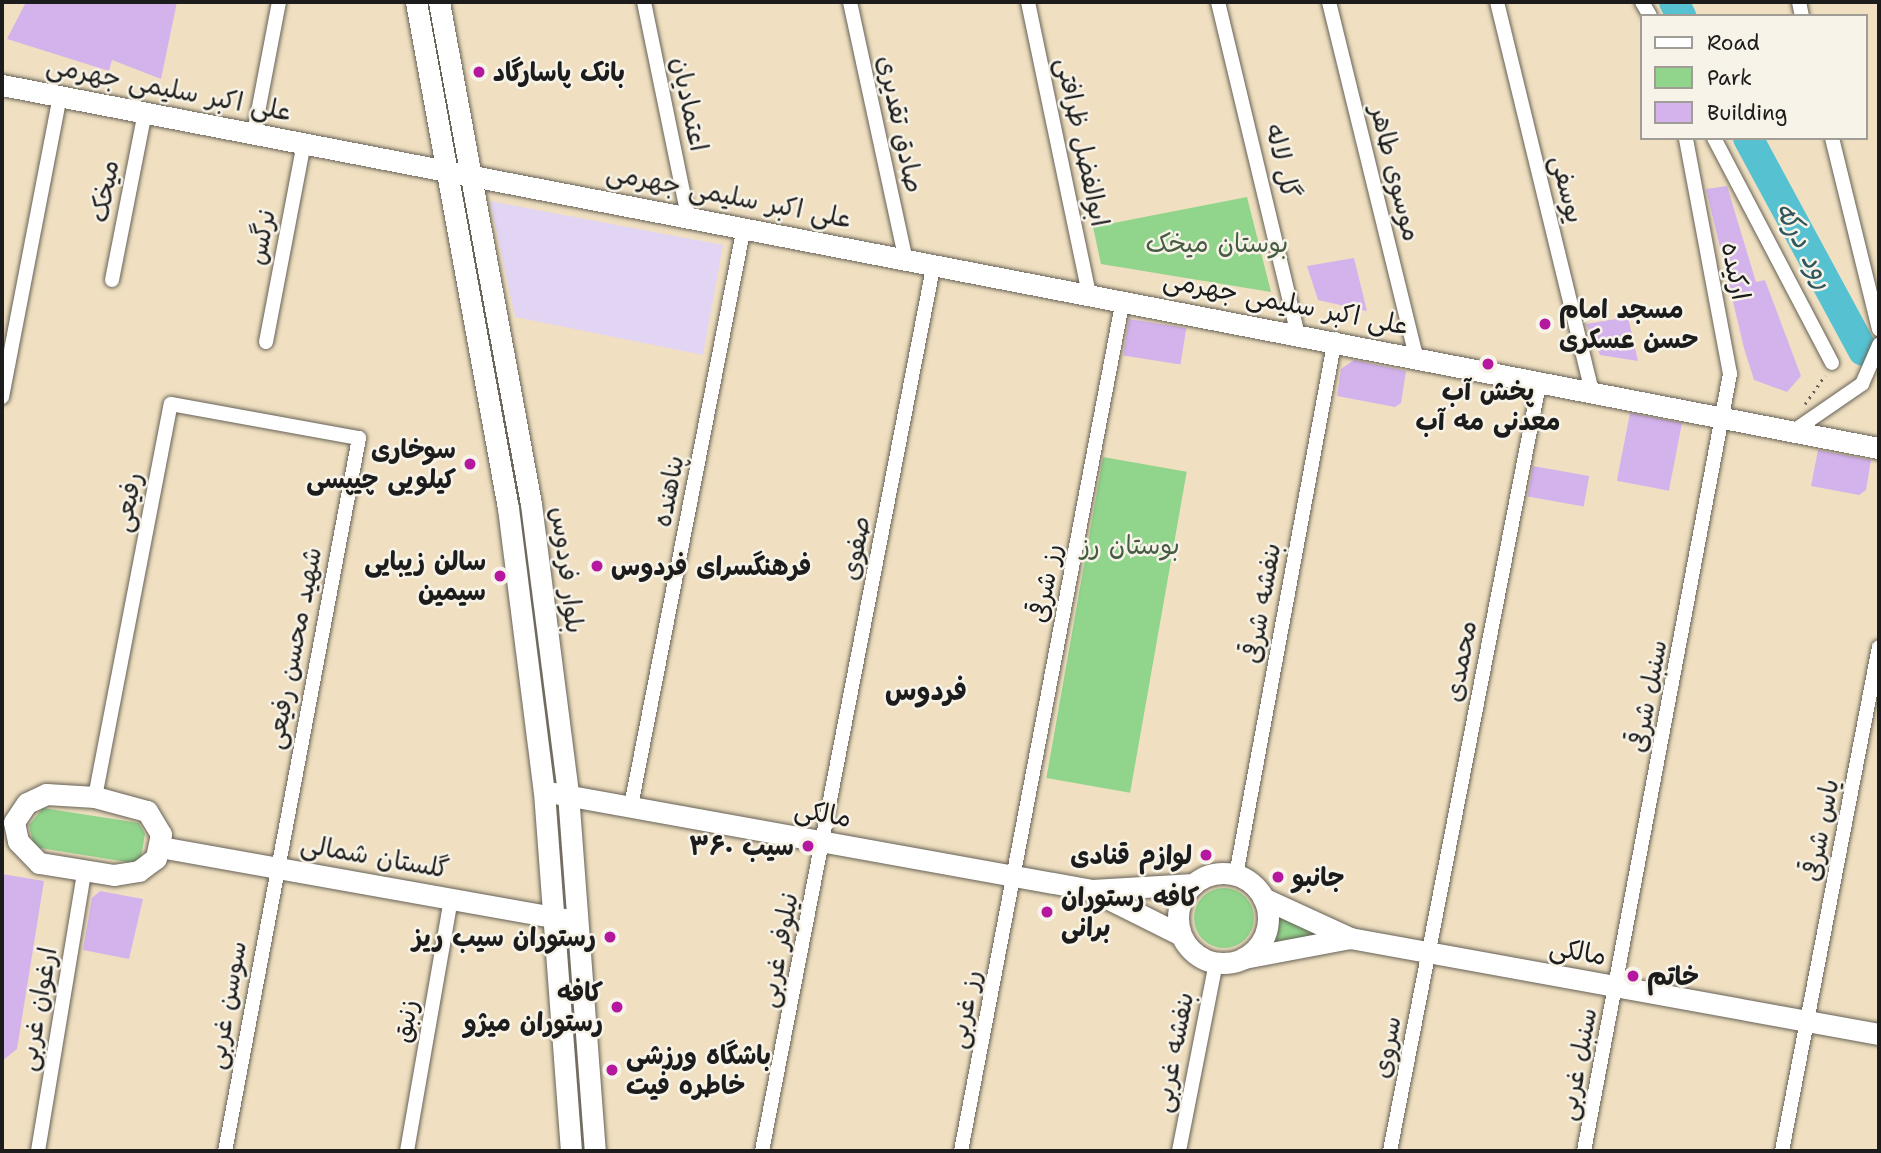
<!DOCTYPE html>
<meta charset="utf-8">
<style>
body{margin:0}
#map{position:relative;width:1881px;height:1153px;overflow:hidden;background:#f0e0c1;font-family:"Shantell Sans","Playpen Sans Arabic",sans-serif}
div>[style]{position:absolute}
.built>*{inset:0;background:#e2d4f3}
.green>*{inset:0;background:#91d48c;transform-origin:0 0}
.round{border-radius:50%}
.river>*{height:30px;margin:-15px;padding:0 15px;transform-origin:15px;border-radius:15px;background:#56c1d1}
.building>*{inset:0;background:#d4b3ed;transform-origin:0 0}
.path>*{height:2.5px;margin-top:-1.25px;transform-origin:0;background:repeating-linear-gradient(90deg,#666156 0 2px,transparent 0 7px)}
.roads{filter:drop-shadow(0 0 2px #666156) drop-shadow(0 0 2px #666156)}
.street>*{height:14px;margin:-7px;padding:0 7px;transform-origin:7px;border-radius:7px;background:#fff}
.secondary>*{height:21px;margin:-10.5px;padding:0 10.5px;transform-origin:10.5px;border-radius:10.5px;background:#fff}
.secondary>.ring{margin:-10.5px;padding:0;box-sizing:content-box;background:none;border:21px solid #fff;border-radius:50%}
.dots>*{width:19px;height:19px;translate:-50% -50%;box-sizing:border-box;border:4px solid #f7f3e8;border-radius:50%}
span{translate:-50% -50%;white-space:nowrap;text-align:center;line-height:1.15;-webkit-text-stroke:5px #f7f3e8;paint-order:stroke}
.poi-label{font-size:26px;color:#1c1c1c;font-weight:700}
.left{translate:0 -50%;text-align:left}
.right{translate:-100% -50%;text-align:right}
.street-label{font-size:26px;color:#1c1c1c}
.park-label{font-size:26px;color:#455c43}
.water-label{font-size:28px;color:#30565b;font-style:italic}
.neighbourhood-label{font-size:28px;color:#1c1c1c;font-weight:700}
.frame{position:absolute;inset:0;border:4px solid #1c1c1c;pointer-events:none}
.legend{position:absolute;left:1640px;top:14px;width:228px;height:126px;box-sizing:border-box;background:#f7f3e8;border:2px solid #9f9d96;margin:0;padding:9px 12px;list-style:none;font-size:21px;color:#1c1c1c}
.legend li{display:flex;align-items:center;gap:14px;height:35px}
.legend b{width:35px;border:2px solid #9f9d96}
</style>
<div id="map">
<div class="built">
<div style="clip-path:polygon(490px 201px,723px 245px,703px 355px,515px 317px)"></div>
</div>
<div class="green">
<div style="clip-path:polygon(1247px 197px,1271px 292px,1101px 264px,1093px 227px)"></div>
<div style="left:1103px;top:457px;width:85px;height:326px;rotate:10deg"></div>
<div style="clip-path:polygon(43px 808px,139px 823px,145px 834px,141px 857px,133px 863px,34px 847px,29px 825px)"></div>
<div class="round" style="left:1194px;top:888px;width:60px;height:60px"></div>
<div style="clip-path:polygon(1279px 914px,1330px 936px,1275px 944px)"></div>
</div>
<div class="river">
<div style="left:1674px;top:2px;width:16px;rotate:63deg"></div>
<div style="left:1748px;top:138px;width:242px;rotate:61.6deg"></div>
</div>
<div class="building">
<div style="clip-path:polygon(26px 2px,177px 2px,161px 79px,112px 60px,109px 71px,7px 39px)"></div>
<div style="clip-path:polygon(1727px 186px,1756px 282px,1765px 280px,1801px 376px,1787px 392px,1754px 380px,1744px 348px,1706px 189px)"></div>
<div style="clip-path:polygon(1354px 258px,1367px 311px,1318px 300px,1307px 266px)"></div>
<div style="clip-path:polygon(1628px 317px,1638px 361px,1600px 355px,1586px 324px)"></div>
<div style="left:1129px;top:319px;width:58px;height:37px;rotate:9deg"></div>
<div style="clip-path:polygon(1354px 360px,1406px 371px,1401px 403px,1395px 407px,1337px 396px,1341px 369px)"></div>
<div style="left:1630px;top:413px;width:53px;height:69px;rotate:11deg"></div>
<div style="clip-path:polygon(1818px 450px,1871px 460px,1866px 490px,1859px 495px,1811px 486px)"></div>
<div style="left:1533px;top:466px;width:57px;height:31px;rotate:10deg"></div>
<div style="clip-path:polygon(2px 874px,44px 881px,17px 1049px,2px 1061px)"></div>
<div style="clip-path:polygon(100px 891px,143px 899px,129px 959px,83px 950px,92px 898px)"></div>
</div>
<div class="path">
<div style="left:1805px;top:404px;width:35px;rotate:-55deg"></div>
</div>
<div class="roads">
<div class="street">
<div style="left:644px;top:2px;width:218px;rotate:78.4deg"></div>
<div style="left:850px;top:2px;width:261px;rotate:77.8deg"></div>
<div style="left:1028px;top:2px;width:297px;rotate:78.2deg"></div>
<div style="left:1218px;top:2px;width:339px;rotate:76.5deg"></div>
<div style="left:1329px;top:2px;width:364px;rotate:76.2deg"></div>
<div style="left:1497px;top:2px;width:397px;rotate:76.3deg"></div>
<div style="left:1642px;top:2px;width:16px;rotate:60deg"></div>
<div style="left:1799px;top:2px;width:14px;rotate:78deg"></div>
<div style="left:254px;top:133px;width:133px;rotate:-79.2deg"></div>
<div style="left:1714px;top:138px;width:254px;rotate:62.3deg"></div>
<div style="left:1832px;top:138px;width:197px;rotate:76.2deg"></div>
<div style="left:112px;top:280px;width:171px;rotate:-78.9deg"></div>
<div style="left:266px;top:342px;width:204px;rotate:-79.2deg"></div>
<div style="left:2px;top:397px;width:307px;rotate:-79.1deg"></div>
<div style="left:1798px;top:428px;width:78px;rotate:-34.5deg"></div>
<div style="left:1862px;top:384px;width:43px;rotate:-66.4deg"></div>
<div style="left:95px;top:797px;width:400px;rotate:-79.1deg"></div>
<div style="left:171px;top:404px;width:191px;rotate:10.3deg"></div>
<div style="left:359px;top:438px;width:725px;rotate:100.64deg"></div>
<div style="left:631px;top:806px;width:590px;rotate:-78.96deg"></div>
<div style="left:1236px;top:875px;width:545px;rotate:-79.54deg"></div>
<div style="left:38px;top:1151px;width:281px;rotate:-80.6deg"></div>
<div style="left:407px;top:1151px;width:256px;rotate:-80.1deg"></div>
<div style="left:762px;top:1151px;width:905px;rotate:-79.04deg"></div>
<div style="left:961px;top:1151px;width:867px;rotate:-79.23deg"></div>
<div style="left:1179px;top:1151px;width:192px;rotate:-78.9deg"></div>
<div style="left:1390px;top:1151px;width:786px;rotate:-79deg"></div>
<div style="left:1584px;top:1151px;width:791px;rotate:-79.36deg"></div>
<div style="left:1730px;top:374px;width:240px;rotate:-100.6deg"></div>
<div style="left:1782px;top:1151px;width:513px;rotate:-79.11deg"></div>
</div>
<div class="secondary">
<div style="left:416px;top:2px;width:514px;rotate:79.7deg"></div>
<div style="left:508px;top:508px;width:286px;rotate:82.8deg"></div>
<div style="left:544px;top:792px;width:360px;rotate:85.7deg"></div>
<div style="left:439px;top:2px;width:510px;rotate:79.61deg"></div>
<div style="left:531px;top:504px;width:292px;rotate:82.7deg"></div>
<div style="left:568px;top:794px;width:358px;rotate:85.7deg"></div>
<div style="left:2px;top:85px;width:1912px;rotate:10.95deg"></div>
<div style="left:554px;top:793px;width:547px;rotate:10.22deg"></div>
<div style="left:1092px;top:890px;width:102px;rotate:-3.4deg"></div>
<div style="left:46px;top:794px;width:49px;rotate:3.5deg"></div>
<div style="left:95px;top:797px;width:54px;rotate:15.1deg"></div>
<div style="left:147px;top:811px;width:27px;rotate:59deg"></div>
<div style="left:161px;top:834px;width:25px;rotate:102deg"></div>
<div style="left:156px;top:858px;width:21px;rotate:143deg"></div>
<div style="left:139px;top:871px;width:25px;rotate:171deg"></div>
<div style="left:114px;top:875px;width:76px;rotate:-170.9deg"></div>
<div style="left:39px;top:863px;width:30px;rotate:-134deg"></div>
<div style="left:18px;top:841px;width:19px;rotate:-102deg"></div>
<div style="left:14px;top:822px;width:23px;rotate:-56deg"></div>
<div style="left:27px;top:803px;width:21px;rotate:-25deg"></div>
<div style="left:160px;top:847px;width:412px;rotate:10.1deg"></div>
<div class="ring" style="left:1178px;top:873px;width:69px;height:69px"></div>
<div style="left:1093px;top:891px;width:98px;rotate:26.6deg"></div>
<div style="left:1263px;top:898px;width:96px;rotate:24.7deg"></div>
<div style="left:1350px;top:938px;width:538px;rotate:10.29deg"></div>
<div style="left:1244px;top:958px;width:108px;rotate:-10.7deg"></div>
</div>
</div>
<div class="dots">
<div style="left:479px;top:72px;background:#b5179e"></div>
<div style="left:1545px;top:324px;background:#b5179e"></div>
<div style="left:1488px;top:364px;background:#b5179e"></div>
<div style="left:470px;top:464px;background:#b5179e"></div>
<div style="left:597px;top:566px;background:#b5179e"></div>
<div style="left:500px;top:576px;background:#b5179e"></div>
<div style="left:808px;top:846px;background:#b5179e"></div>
<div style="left:1206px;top:855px;background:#b5179e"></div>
<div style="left:1278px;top:877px;background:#b5179e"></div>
<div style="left:1047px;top:912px;background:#b5179e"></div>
<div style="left:610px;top:937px;background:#b5179e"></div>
<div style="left:1633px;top:976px;background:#b5179e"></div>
<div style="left:617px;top:1007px;background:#b5179e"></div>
<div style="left:612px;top:1070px;background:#b5179e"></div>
</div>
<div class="poi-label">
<span class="left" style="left:493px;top:72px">بانک پاسارگاد</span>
<span class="left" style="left:1559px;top:324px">مسجد امام<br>حسن عسکری</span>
<span style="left:1488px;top:406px">پخش آب<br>معدنی مه آب</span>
<span class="right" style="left:456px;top:464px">سوخاری<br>كيلويی چيپسی</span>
<span class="right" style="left:486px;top:576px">سالن زیبایی<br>سیمین</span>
<span class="left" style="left:611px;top:566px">فرهنگسرای فردوس</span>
<span class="right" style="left:794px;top:846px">سیب ۳۶۰</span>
<span class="right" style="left:1192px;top:855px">لوازم قنادی</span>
<span class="left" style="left:1292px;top:877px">جانبو</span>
<span class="left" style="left:1061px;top:912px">كافه رستوران<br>برانى</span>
<span class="right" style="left:596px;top:937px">رستوران سیب ریز</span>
<span class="left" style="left:1647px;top:976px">خاتم</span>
<span class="right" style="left:603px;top:1007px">کافه<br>رستوران ميژو</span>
<span class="left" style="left:626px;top:1070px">باشگاه ورزشی<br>خاطره فیت</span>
</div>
<div class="street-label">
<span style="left:169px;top:88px;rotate:11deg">علی اکبر سلیمی جهرمی</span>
<span style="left:690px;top:104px;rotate:78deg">اعتمادیان</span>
<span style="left:901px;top:124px;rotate:78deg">صادق تقدیری</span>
<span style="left:1083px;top:142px;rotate:78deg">ابوالفضل ظرافتی</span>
<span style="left:1283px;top:161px;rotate:77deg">گل لاله</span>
<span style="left:1396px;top:173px;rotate:76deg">موسوی طاهر</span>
<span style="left:1568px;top:189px;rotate:76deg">یوسفی</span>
<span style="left:104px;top:191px;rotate:-79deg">میخک</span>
<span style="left:729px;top:195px;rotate:11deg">علی اکبر سلیمی جهرمی</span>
<span style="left:261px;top:237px;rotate:-79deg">نرگس</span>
<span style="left:1736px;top:271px;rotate:79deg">ارکیده</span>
<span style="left:1286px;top:302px;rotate:11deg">علی اکبر سلیمی جهرمی</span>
<span style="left:668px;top:491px;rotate:-79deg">پناهنده</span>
<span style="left:127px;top:502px;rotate:-79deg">رفیعی</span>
<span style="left:855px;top:548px;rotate:-79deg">صفوی</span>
<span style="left:568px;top:570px;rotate:83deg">بلوار فردوس</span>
<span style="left:1045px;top:583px;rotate:-79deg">رز شرقی</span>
<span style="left:1261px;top:603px;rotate:-80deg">بنفشه شرقی</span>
<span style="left:293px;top:648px;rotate:-79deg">شهید محسن رفیعی</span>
<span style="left:1460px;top:661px;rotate:-79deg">محمدی</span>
<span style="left:1647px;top:696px;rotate:-79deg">سنبل شرقی</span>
<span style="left:823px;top:813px;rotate:10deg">مالکی</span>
<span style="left:1820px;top:830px;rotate:-79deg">یاس شرقی</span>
<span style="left:375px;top:856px;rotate:10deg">گلستان شمالی</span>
<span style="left:778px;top:950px;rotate:-79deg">نیلوفر غربی</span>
<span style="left:1578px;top:951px;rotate:10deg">مالکی</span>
<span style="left:226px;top:1005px;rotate:-80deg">سوسن غربی</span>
<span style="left:37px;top:1009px;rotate:-80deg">ارغوان غربی</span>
<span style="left:964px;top:1009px;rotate:-79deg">رز غربی</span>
<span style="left:405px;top:1021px;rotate:-80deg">زنبق</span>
<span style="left:1386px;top:1047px;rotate:-79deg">سروی</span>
<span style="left:1173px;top:1052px;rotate:-79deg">بنفشه غربی</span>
<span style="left:1577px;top:1064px;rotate:-79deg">سنبل غربی</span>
</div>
<div class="park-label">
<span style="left:1217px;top:243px">بوستان میخک</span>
<span style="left:1130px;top:545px">بوستان رز</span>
</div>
<div class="water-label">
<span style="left:1805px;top:245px;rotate:62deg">رود درکه</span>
</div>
<div class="neighbourhood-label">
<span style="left:926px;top:690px">فردوس</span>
</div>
<div class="frame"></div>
<ul class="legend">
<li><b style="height:9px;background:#fff"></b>Road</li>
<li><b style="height:19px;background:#91d48c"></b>Park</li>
<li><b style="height:19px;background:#d4b3ed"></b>Building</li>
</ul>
</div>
